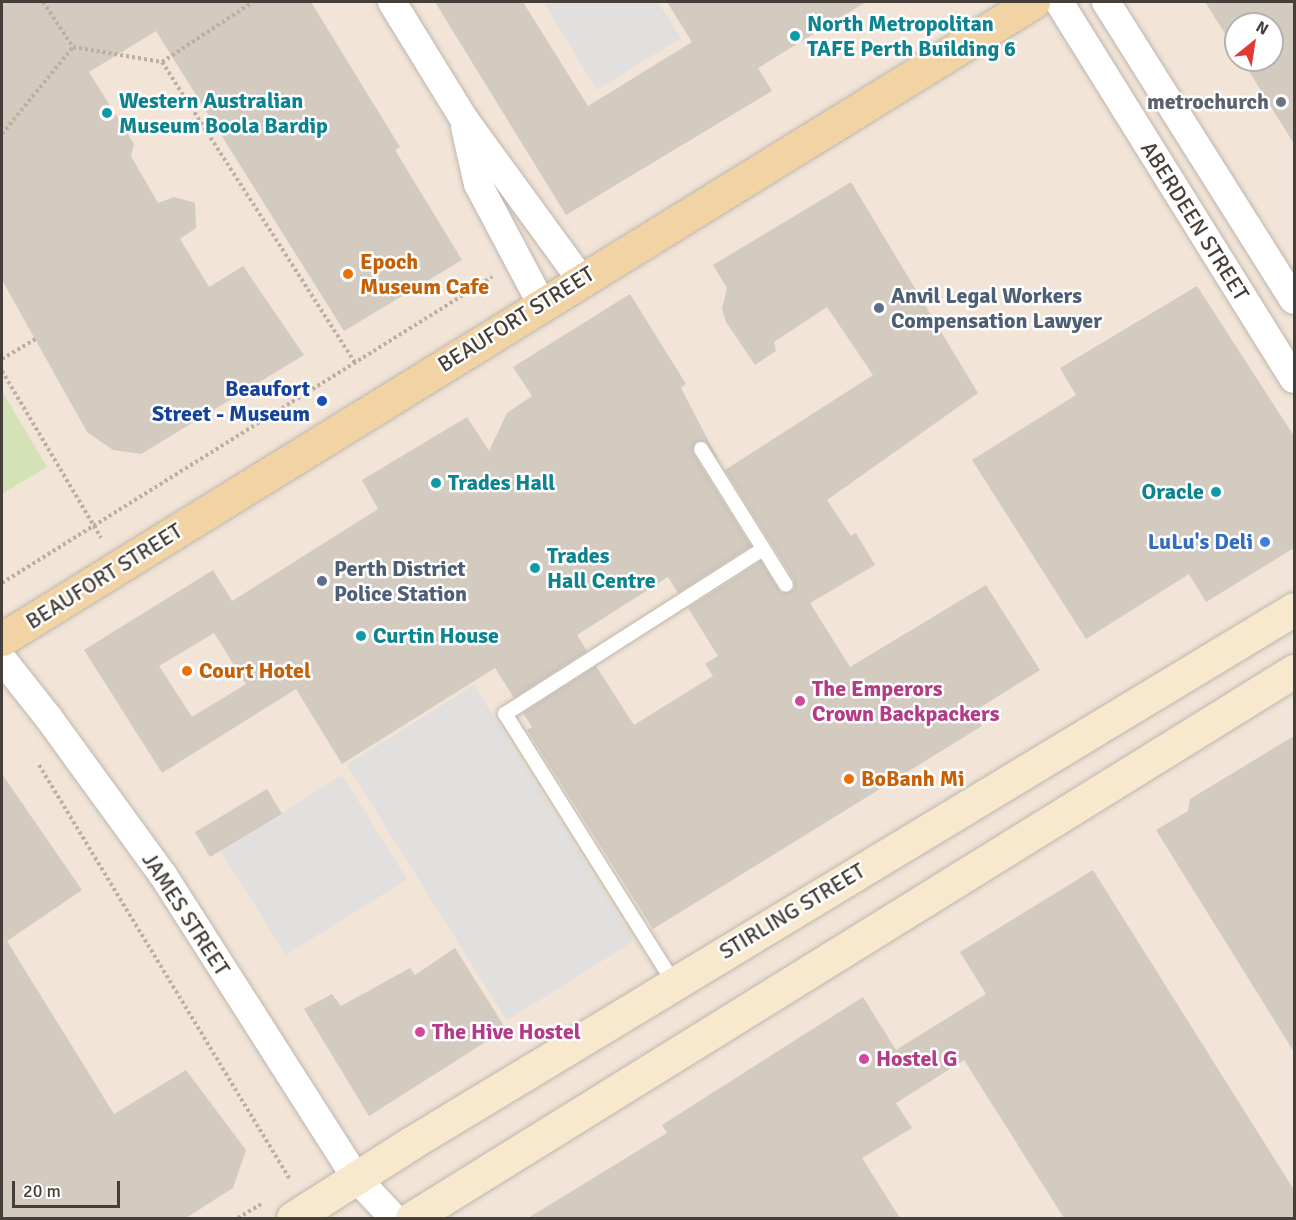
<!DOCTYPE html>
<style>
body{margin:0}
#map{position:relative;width:1296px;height:1220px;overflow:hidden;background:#f3efea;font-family:Signika,sans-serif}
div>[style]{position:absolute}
.commercial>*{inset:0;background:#f2e4d7}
.green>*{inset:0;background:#d3e2b7}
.parking>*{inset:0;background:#e2e0de;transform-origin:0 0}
.building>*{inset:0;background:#d3cac0;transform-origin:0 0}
.path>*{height:4px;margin-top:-2px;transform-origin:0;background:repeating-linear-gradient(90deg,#bdb0a0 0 3px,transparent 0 6px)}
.roads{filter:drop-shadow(0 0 2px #bdb6ad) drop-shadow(0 0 2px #bdb6ad)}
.lane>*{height:14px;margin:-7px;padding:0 7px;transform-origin:7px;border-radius:7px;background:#fff}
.street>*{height:28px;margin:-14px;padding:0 14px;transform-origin:14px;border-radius:14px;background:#fff}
.secondary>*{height:33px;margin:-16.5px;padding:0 16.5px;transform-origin:16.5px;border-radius:16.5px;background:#f8e9ce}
.primary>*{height:33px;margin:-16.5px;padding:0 16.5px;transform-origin:16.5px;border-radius:16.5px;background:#f2d3a3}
.dots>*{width:16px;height:16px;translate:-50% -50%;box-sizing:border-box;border:3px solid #fff;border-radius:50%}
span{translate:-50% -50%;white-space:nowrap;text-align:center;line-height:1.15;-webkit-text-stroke:5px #fff;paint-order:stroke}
.culture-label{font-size:22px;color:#0d838f;font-weight:700}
.left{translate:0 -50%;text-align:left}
.right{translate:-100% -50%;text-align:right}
.worship-label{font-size:22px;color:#5b616d;font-weight:700}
.street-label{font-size:22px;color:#463f39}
.food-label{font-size:22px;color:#c56008;font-weight:700}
.service-label{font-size:22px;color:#4e5e75;font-weight:700}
.transit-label{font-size:22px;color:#164399;font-weight:700}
.shop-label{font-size:22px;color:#366cbe;font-weight:700}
.hotel-label{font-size:22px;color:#b23c85;font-weight:700}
.frame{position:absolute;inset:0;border:3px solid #463f39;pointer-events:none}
.north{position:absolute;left:1224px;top:12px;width:60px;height:60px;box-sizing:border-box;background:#fff;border:2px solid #b5b2b0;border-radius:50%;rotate:30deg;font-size:16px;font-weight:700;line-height:24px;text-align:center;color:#463f39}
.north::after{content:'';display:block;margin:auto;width:21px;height:27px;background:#e03a33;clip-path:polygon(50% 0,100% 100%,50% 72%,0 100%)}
.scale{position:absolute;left:12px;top:1181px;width:108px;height:27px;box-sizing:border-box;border:3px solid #463f39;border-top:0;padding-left:8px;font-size:18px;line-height:21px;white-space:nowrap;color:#463f39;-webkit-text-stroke:4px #fff;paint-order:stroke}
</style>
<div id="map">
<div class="commercial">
<div style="clip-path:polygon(evenodd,2px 2px,1294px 2px,1294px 1218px,2px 1218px,2px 2px,1236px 24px,1272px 24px,1272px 60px,1236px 60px,1236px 24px)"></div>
</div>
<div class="green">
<div style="clip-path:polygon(2px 391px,47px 467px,2px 494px)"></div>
</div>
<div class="parking">
<div style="clip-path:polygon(551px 2px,658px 2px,681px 38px,597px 90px,545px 5px)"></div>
<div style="left:474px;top:685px;width:302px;height:150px;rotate:58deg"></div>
<div style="left:342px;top:775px;width:123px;height:143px;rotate:58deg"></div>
</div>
<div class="building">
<div style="clip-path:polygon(2px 2px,311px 2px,400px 147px,395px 150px,462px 260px,344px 331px,156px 31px,89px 72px,134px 144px,131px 156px,158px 203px,174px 197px,195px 203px,196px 228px,180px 239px,209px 287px,243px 266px,304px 355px,141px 454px,113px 450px,87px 432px,2px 280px)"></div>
<div style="clip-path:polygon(435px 2px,523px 2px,588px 106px,692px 42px,667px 2px,866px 2px,758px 68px,772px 91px,566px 215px)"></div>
<div style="clip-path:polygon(1205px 2px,1294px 2px,1294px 144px,1242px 60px,1272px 60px,1272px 24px,1236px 24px,1236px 51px)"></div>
<div style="clip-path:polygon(851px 182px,978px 393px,827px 500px,851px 536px,856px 533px,875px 565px,810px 603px,850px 667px,986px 585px,1040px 670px,973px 712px,982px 726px,653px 929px,527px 730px,532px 727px,523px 713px,596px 666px,634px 725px,713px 676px,705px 664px,718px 656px,688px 608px,761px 561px,781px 593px,794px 590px,794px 580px,725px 470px,873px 375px,827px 307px,774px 342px,776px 351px,755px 365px,726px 322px,722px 309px,727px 288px,713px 265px)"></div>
<div style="clip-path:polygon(1197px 286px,1294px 436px,1294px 548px,1206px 602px,1189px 574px,1086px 639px,972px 460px,1076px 395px,1060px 368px)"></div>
<div style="clip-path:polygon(evenodd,630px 294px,686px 384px,681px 388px,721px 465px,705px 441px,696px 442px,693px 453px,751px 546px,678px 593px,668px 577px,577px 635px,587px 651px,514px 698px,495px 668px,342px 764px,296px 689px,162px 773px,84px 650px,213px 570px,232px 601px,378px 509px,362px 480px,467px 417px,489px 451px,507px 413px,532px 396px,513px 367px,630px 294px,214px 633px,246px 684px,192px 717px,159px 666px,214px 633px)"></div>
<div style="clip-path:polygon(1294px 736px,1294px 1052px,1156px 830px,1188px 811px,1190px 799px)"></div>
<div style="clip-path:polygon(2px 774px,82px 890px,7px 941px,114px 1114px,186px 1070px,246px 1150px,233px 1188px,186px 1218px,2px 1218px)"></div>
<div style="left:267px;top:789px;width:29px;height:84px;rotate:59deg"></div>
<div style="clip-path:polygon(1093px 870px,1294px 1190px,1294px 1218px,1064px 1218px,964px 1060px,896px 1103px,912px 1128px,862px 1158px,900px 1218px,528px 1218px,667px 1133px,662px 1125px,863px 997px,896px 1050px,986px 994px,960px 952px)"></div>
<div style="clip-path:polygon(455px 948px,506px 1029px,369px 1116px,304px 1009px,332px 994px,341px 1006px,410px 968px,415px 975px)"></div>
</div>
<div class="path">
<div style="left:43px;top:2px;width:54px;rotate:56.3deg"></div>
<div style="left:73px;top:47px;width:90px;rotate:9.6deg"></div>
<div style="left:162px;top:62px;width:358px;rotate:57.3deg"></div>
<div style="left:162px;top:62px;width:109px;rotate:-33.4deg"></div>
<div style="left:2px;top:134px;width:112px;rotate:-50.8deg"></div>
<div style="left:2px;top:359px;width:39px;rotate:-31deg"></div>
<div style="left:2px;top:371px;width:194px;rotate:59.3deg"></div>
<div style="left:2px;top:583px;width:578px;rotate:-31.98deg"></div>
<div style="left:39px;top:765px;width:484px;rotate:58.8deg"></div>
<div style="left:238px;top:1218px;width:27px;rotate:-31deg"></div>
</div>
<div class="roads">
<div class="lane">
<div style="left:701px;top:449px;width:160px;rotate:58deg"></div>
<div style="left:674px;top:983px;width:318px;rotate:-122.1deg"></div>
<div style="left:505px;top:714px;width:306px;rotate:-32.6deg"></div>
</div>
<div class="street">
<div style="left:392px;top:2px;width:137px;rotate:58.4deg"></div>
<div style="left:464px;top:119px;width:197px;rotate:53.9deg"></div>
<div style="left:1059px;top:2px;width:444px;rotate:58.1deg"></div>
<div style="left:1106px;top:2px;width:352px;rotate:57.8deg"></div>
<div style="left:465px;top:127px;width:58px;rotate:77.2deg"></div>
<div style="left:478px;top:184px;width:135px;rotate:62.1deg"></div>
<div style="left:2px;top:659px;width:74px;rotate:51.6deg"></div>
<div style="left:48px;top:717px;width:195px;rotate:54deg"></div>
<div style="left:163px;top:875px;width:359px;rotate:57.5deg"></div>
<div style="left:356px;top:1178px;width:55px;rotate:46.5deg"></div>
</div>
<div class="secondary">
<div style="left:293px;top:1218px;width:140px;rotate:-32.4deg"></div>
<div style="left:411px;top:1143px;width:1032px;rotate:-31.16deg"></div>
<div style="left:412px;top:1218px;width:1038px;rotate:-31.81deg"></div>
</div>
<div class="primary">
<div style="left:2px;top:639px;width:1212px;rotate:-31.71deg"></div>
</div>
</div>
<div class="dots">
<div style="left:795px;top:36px;background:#0f9aa8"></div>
<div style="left:1281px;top:102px;background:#6b7280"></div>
<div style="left:107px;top:113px;background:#0f9aa8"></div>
<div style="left:348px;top:274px;background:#e8710a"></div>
<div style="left:879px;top:308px;background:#5c6f8a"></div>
<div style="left:322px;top:401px;background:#1a4fb4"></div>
<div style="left:436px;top:483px;background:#0f9aa8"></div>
<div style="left:1216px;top:492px;background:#0f9aa8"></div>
<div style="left:1265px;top:542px;background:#3f7fe0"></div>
<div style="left:535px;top:568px;background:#0f9aa8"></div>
<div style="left:322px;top:581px;background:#5c6f8a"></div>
<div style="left:361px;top:636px;background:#0f9aa8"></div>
<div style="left:187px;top:671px;background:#e8710a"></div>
<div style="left:800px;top:701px;background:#d1479c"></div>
<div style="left:849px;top:779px;background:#e8710a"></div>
<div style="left:420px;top:1032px;background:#d1479c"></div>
<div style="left:864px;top:1059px;background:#d1479c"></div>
</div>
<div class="culture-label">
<span class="left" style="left:807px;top:36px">North Metropolitan<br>TAFE Perth Building 6</span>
<span class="left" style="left:119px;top:113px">Western Australian<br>Museum Boola Bardip</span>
<span class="left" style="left:448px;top:483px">Trades Hall</span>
<span class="right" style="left:1204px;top:492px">Oracle</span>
<span class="left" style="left:547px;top:568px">Trades<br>Hall Centre</span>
<span class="left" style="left:373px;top:636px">Curtin House</span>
</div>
<div class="worship-label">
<span class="right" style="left:1269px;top:102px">metrochurch</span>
</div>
<div class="street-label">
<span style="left:1195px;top:221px;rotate:58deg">ABERDEEN STREET</span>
<span style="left:516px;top:319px;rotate:-32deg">BEAUFORT STREET</span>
<span style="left:104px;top:576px;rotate:-32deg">BEAUFORT STREET</span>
<span style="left:792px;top:911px;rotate:-31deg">STIRLING STREET</span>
<span style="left:186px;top:914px;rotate:57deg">JAMES STREET</span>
</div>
<div class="food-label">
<span class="left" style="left:360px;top:274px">Epoch<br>Museum Cafe</span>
<span class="left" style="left:199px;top:671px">Court Hotel</span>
<span class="left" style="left:861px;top:779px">BoBanh Mi</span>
</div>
<div class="service-label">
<span class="left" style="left:891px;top:308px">Anvil Legal Workers<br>Compensation Lawyer</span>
<span class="left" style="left:334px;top:581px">Perth District<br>Police Station</span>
</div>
<div class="transit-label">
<span class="right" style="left:310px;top:401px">Beaufort<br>Street - Museum</span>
</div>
<div class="shop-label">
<span class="right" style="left:1253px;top:542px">LuLu's Deli</span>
</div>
<div class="hotel-label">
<span class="left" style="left:812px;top:701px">The Emperors<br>Crown Backpackers</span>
<span class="left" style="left:432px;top:1032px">The Hive Hostel</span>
<span class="left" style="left:876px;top:1059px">Hostel G</span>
</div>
<div class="frame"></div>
<div class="north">N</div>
<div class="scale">20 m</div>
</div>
